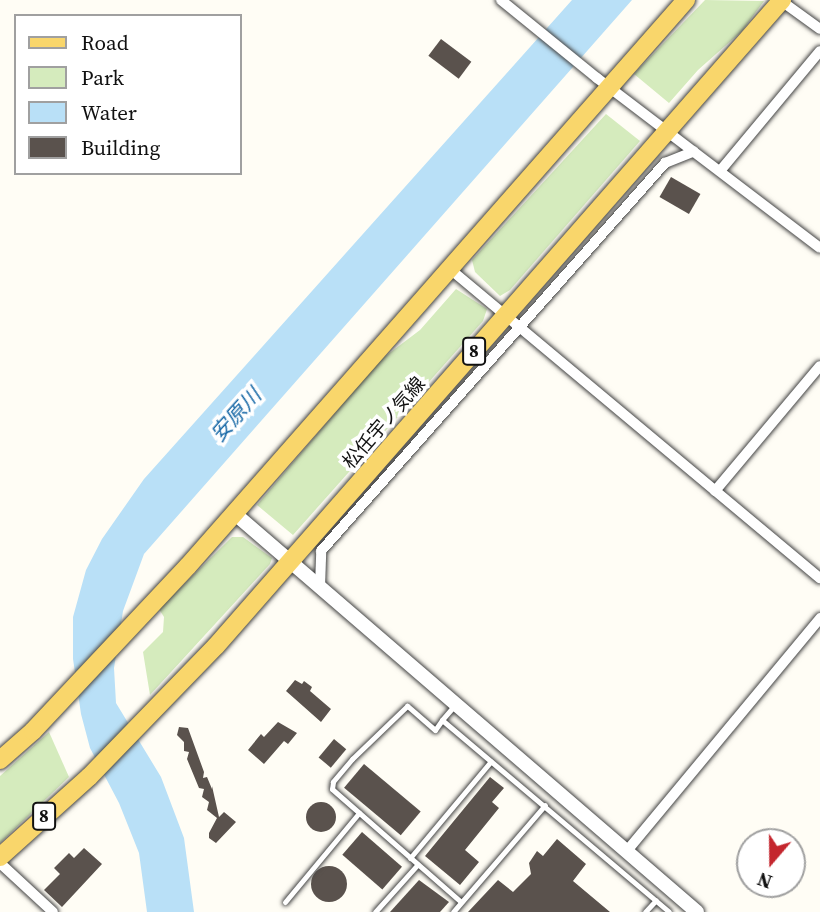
<!DOCTYPE html>
<meta charset="utf-8">
<style>
body{margin:0}
#map{position:relative;width:820px;height:912px;overflow:hidden;background:#fffdf5;font-family:"Source Serif 4","Noto Sans JP",serif}
div>[style]{position:absolute}
.green>*{inset:0;background:#d5ebbd}
.water>*{inset:0;background:#b9e0f7}
.building>*{inset:0;background:#5a524d;transform-origin:0 0}
.round{border-radius:50%}
.roads{filter:drop-shadow(0 0 2px #444) drop-shadow(0 0 2px #444)}
.service>*{height:5px;margin:-2.5px;padding:0 2.5px;transform-origin:2.5px;border-radius:2.5px;background:#fff}
.minor>*{height:10px;margin:-5px;padding:0 5px;transform-origin:5px;border-radius:5px;background:#fff}
.tertiary>*{height:14px;margin:-7px;padding:0 7px;transform-origin:7px;border-radius:7px;background:#fff}
.primary>*{height:18px;margin:-9px;padding:0 9px;transform-origin:9px;border-radius:9px;background:#f9d66b}
span{translate:-50% -50%;white-space:nowrap;text-align:center;line-height:1.15;-webkit-text-stroke:7px #fff;paint-order:stroke}
.shield-label span{padding:2px 5px;background:#fff;border:2px solid;border-radius:5px;-webkit-text-stroke-width:0}
.shield-label{font-size:18px;color:#111;font-weight:700}
.street-label{font-size:19px;color:#111}
.water-label{font-size:21px;color:#1768a6;font-style:italic}
.legend{position:absolute;left:14px;top:14px;width:228px;height:161px;box-sizing:border-box;background:#fff;border:2px solid #a0a0a0;margin:0;padding:9px 12px;list-style:none;font-size:21px;color:#111}
.legend li{display:flex;align-items:center;gap:14px;height:35px}
.legend b{width:35px;border:2px solid #a0a0a0}
.north{position:absolute;left:736px;top:828px;width:70px;height:70px;box-sizing:border-box;background:#fff;border:2px solid #a0a0a0;border-radius:50%;rotate:200deg;font-size:19px;font-weight:700;line-height:28px;text-align:center;color:#111}
.north::after{content:'';display:block;margin:auto;width:24px;height:32px;background:#c4262e;clip-path:polygon(50% 0,100% 100%,50% 72%,0 100%)}
</style>
<div id="map">
<div class="green">
<div style="clip-path:polygon(705px 0,764px 1px,742px 31px,698px 70px,669px 103px,634px 74px)"></div>
<div style="clip-path:polygon(606px 114px,640px 141px,510px 290px,500px 296px,475px 272px,472px 260px)"></div>
<div style="clip-path:polygon(456px 289px,487px 309px,483px 321px,293px 535px,257px 505px,379px 361px,420px 330px)"></div>
<div style="clip-path:polygon(232px 537px,243px 537px,272px 558px,270px 564px,150px 695px,143px 652px,163px 632px,164px 617px,159px 609px)"></div>
<div style="clip-path:polygon(49px 732px,69px 777px,0 843px,0 776px)"></div>
</div>
<div class="water">
<div style="clip-path:polygon(572px 0,632px 0,144px 554px,123px 611px,114px 668px,116px 703px,161px 777px,184px 838px,194px 912px,147px 912px,139px 853px,119px 803px,90px 748px,81px 714px,73px 659px,73px 617px,86px 570px,102px 539px,144px 479px)"></div>
</div>
<div class="building">
<div style="left:441px;top:39px;width:38px;height:21px;rotate:37deg"></div>
<div style="left:671px;top:177px;width:34px;height:23px;rotate:30deg"></div>
<div style="clip-path:polygon(295px 680px,302px 684px,304px 681px,312px 687px,310px 691px,331px 709px,321px 722px,286px 691px)"></div>
<div style="clip-path:polygon(278px 722px,297px 733px,288px 744px,284px 741px,264px 764px,248px 750px,261px 734px,264px 737px)"></div>
<div style="clip-path:polygon(179px 727px,188px 728px,204px 772px,203px 778px,207px 777px,212px 789px,212px 786px,219px 817px,224px 812px,236px 822px,216px 843px,209px 838px,209px 833px,217px 818px,207px 810px,209px 802px,202px 797px,204px 789px,199px 788px,187px 759px,189px 752px,184px 751px,184px 742px,177px 735px)"></div>
<div style="left:334px;top:739px;width:16px;height:24px;rotate:40deg"></div>
<div style="left:364px;top:764px;width:74px;height:31px;rotate:40deg"></div>
<div style="clip-path:polygon(490px 777px,504px 788px,492px 802px,499px 808px,465px 850px,479px 862px,460px 885px,425px 856px)"></div>
<div class="round" style="left:306px;top:802px;width:30px;height:30px"></div>
<div style="left:362px;top:832px;width:53px;height:30px;rotate:41deg"></div>
<div style="clip-path:polygon(557px 839px,586px 864px,573px 881px,610px 912px,468px 912px,498px 880px,513px 892px,531px 874px,529px 863px,537px 851px,543px 856px)"></div>
<div style="clip-path:polygon(84px 848px,102px 864px,62px 907px,44px 890px,60px 874px,54px 868px,69px 853px,74px 858px)"></div>
<div class="round" style="left:311px;top:866px;width:36px;height:36px"></div>
<div style="clip-path:polygon(419px 880px,449px 902px,440px 912px,390px 912px)"></div>
</div>
<div class="roads">
<div class="service">
<div style="left:454px;top:706px;width:18px;rotate:131deg"></div>
<div style="left:442px;top:720px;width:297px;rotate:40.2deg"></div>
<div style="left:442px;top:720px;width:12px;rotate:125deg"></div>
<div style="left:435px;top:730px;width:37px;rotate:-139deg"></div>
<div style="left:407px;top:706px;width:76px;rotate:136.1deg"></div>
<div style="left:352px;top:759px;width:30px;rotate:130deg"></div>
<div style="left:333px;top:782px;width:7px;rotate:98deg"></div>
<div style="left:332px;top:789px;width:171px;rotate:41.2deg"></div>
<div style="left:410px;top:858px;width:126px;rotate:-50.1deg"></div>
<div style="left:285px;top:902px;width:116px;rotate:-50.3deg"></div>
<div style="left:375px;top:912px;width:64px;rotate:-48.1deg"></div>
<div style="left:453px;top:912px;width:141px;rotate:-49.3deg"></div>
<div style="left:645px;top:912px;width:16px;rotate:-47deg"></div>
</div>
<div class="minor">
<div style="left:501px;top:0;width:124px;rotate:39.1deg"></div>
<div style="left:597px;top:78px;width:280px;rotate:37.3deg"></div>
<div style="left:780px;top:0;width:49px;rotate:35.9deg"></div>
<div style="left:720px;top:171px;width:156px;rotate:-50.2deg"></div>
<div style="left:450px;top:269px;width:482px;rotate:39.9deg"></div>
<div style="left:715px;top:491px;width:163px;rotate:-50deg"></div>
<div style="left:320px;top:587px;width:36px;rotate:-88deg"></div>
<div style="left:321px;top:551px;width:519px;rotate:-48.44deg"></div>
<div style="left:665px;top:163px;width:31px;rotate:-22deg"></div>
<div style="left:626px;top:852px;width:304px;rotate:-50.3deg"></div>
<div style="left:0;top:863px;width:72px;rotate:42.8deg"></div>
</div>
<div class="tertiary">
<div style="left:234px;top:513px;width:611px;rotate:40.75deg"></div>
</div>
<div class="primary">
<div style="left:0;top:760px;width:44px;rotate:-41.3deg"></div>
<div style="left:33px;top:731px;width:226px;rotate:-46.8deg"></div>
<div style="left:188px;top:566px;width:754px;rotate:-48.66deg"></div>
<div style="left:0;top:857px;width:120px;rotate:-42deg"></div>
<div style="left:89px;top:777px;width:182px;rotate:-45.9deg"></div>
<div style="left:216px;top:646px;width:859px;rotate:-48.78deg"></div>
</div>
</div>
<div class="shield-label">
<span style="left:474px;top:351px">8</span>
<span style="left:44px;top:816px">8</span>
</div>
<div class="street-label">
<span style="left:384px;top:423px;rotate:-49deg">松任宇ノ気線</span>
</div>
<div class="water-label">
<span style="left:236px;top:415px;rotate:-48deg">安原川</span>
</div>
<ul class="legend">
<li><b style="height:9px;background:#f9d66b"></b>Road</li>
<li><b style="height:19px;background:#d5ebbd"></b>Park</li>
<li><b style="height:19px;background:#b9e0f7"></b>Water</li>
<li><b style="height:19px;background:#5a524d"></b>Building</li>
</ul>
<div class="north">N</div>
</div>
